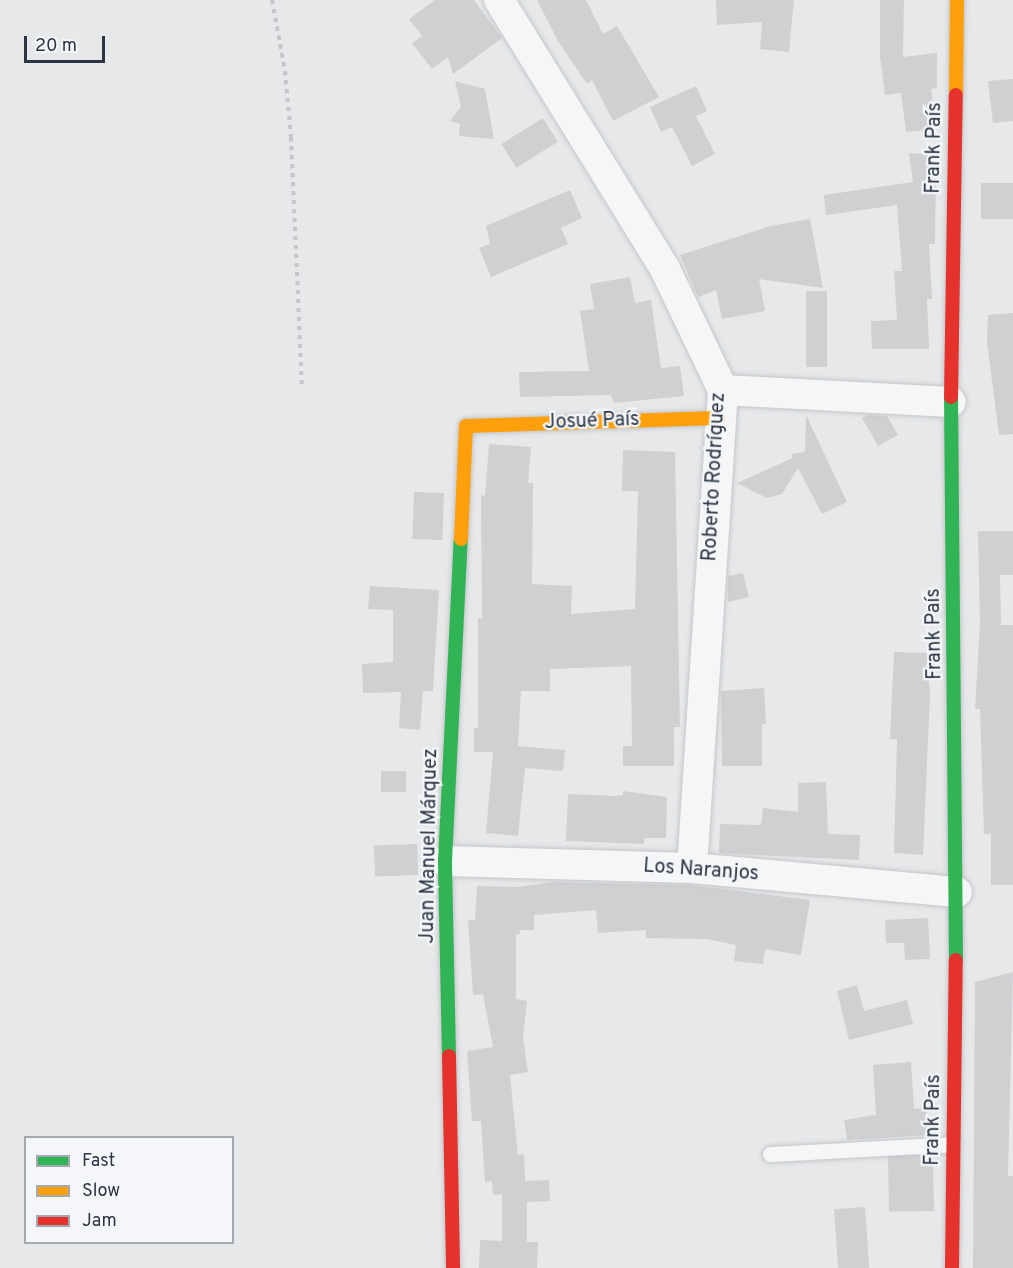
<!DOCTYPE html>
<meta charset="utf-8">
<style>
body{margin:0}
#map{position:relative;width:1013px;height:1268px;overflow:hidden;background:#e6e8ea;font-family:Overpass,sans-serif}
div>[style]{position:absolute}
.building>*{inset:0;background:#ced0d2;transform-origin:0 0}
.path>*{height:4px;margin-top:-2px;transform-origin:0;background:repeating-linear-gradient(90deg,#c5c6ca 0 4.5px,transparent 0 9px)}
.roads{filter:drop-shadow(0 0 2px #c4c6c8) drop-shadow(0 0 2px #c4c6c8)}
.lane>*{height:15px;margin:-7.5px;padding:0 7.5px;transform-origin:7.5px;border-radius:7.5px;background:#f5f6f7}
.street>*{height:30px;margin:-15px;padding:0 15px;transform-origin:15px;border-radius:15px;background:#f5f6f7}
.fast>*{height:14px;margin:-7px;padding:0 7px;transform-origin:7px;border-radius:7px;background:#30b455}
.slow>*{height:14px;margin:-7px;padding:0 7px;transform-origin:7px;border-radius:7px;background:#ff9f0a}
.jam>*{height:14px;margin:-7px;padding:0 7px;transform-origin:7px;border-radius:7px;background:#e5322d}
span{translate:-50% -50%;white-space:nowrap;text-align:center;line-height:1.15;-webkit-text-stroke:4.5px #f4f6f9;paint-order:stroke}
.street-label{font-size:20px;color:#2b3544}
.legend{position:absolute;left:24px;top:1136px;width:210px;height:108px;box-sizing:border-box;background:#f4f6f9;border:2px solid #a4a9b1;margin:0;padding:8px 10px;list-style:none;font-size:18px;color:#2b3544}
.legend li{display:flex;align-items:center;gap:12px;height:30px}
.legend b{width:30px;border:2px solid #a4a9b1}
.scale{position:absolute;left:24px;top:36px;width:81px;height:27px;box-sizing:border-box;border:3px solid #2b3544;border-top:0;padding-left:8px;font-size:18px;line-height:21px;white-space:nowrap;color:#2b3544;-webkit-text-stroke:4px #f4f6f9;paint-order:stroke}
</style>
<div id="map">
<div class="building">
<div style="clip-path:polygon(435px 0,474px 0,502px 38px,453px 74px,448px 57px,432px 69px,412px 43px,422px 36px,409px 19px)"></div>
<div style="clip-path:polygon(537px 0,586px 0,603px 34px,617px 26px,659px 97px,613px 121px,592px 80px,587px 84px,558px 41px)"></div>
<div style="clip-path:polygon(716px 0,794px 0,789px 52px,760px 49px,762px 22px,717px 25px)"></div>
<div style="clip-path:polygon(880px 0,904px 0,903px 57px,937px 53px,937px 88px,931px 89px,936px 129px,906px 132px,901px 93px,885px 95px,880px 56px)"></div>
<div style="clip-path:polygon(1013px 79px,1013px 121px,993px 123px,988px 81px)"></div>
<div style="clip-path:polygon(455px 81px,485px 89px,494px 139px,459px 136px,460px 124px,450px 121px,461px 107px)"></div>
<div style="clip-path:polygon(696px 86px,707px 111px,696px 116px,715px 154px,692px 166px,672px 127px,661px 132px,650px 107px)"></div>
<div style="left:543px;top:118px;width:28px;height:49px;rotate:58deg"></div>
<div style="clip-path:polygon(909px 153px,934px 155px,936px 166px,935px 244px,929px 244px,932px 299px,927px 299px,929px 349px,872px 349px,871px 321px,897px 320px,894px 271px,902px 271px,897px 205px,826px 215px,824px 195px,913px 182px)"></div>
<div style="left:1013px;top:183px;width:36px;height:32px;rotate:90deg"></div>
<div style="clip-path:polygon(570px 190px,582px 218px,561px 228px,568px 244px,491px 277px,479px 248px,490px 244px,486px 226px)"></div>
<div style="clip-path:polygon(810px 219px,823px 288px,759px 279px,765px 311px,722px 319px,716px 290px,698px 297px,680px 255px,771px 226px)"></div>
<div style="clip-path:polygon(630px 277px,635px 303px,651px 300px,661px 368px,680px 366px,684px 396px,614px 403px,611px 395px,520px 397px,519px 372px,589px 371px,580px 311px,594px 309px,590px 284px)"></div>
<div style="left:806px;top:291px;width:21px;height:76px"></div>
<div style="clip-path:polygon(1013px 313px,1013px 434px,999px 435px,987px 342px,988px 315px)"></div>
<div style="clip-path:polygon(806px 415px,847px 502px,822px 514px,798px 468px,782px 494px,767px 498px,737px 483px,793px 458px,791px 454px,805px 452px)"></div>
<div style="clip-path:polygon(867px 415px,887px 416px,898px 435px,878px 446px,862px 418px)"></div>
<div style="clip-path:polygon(489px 444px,531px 447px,528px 483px,533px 483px,532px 584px,572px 586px,571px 614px,635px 609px,638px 491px,622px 491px,623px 450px,675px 452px,680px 727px,674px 727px,674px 766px,623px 766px,623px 746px,632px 746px,631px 666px,550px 669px,550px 691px,521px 691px,518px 746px,565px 750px,563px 771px,525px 768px,518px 836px,486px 833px,493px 752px,474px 752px,474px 728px,478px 728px,478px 618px,482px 619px,481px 495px,485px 496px)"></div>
<div style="left:414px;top:492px;width:30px;height:47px;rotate:2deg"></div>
<div style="clip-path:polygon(978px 531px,1013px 531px,1013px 575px,1000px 575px,1001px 625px,1013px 625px,1013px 885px,991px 885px,991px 834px,984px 834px,980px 709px,975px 709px,980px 624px)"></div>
<div style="clip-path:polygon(743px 573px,749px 597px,728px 602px,728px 576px)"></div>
<div style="clip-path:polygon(370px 586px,439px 590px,433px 691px,423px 691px,420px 730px,399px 728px,401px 692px,363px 693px,362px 664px,393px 662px,393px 610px,368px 609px)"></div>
<div style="clip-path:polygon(894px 652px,927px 653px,930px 695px,923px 855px,894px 853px,897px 739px,890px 739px)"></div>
<div style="clip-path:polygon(764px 688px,766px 724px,762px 724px,762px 766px,722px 766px,721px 691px)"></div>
<div style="left:406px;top:771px;width:21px;height:25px;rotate:90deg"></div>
<div style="clip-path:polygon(826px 782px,828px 834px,860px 835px,859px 860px,719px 853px,720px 824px,761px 825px,763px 808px,798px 812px,798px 783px)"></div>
<div style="clip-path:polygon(623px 791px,667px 797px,666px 838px,644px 838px,644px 844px,566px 841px,568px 794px,614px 796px,623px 795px)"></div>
<div style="left:417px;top:844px;width:31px;height:43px;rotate:88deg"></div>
<div style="clip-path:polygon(552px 882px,691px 885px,810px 900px,801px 955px,765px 949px,763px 964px,734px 961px,736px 945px,707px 939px,646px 938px,646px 930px,598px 933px,596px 910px,534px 915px,534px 930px,520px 930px,520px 934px,516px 934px,516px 999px,527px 1001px,523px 1038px,528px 1072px,510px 1075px,518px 1155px,524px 1154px,525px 1181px,549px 1180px,550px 1201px,527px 1202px,527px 1242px,538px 1242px,537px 1268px,479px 1268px,480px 1240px,502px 1241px,502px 1194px,493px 1195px,492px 1181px,485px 1182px,481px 1121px,472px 1121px,467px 1051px,493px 1047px,483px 994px,473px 995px,468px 920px,475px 920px,477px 886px,519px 887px)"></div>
<div style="clip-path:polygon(928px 918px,930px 959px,905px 960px,904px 943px,886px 943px,885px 920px)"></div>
<div style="clip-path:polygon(1013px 972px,1008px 1176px,1013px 1176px,1013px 1268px,973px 1268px,975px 982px)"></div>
<div style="clip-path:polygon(857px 985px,864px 1011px,907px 1000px,913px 1024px,849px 1040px,837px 991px)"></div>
<div style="clip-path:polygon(911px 1062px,914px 1109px,926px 1108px,930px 1135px,847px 1140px,844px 1120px,876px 1115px,873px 1065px)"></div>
<div style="left:933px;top:1155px;width:56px;height:45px;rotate:89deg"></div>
<div style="left:865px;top:1207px;width:61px;height:31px;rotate:86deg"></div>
</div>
<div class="path">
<div style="left:272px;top:0;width:72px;rotate:79.6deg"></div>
<div style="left:285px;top:71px;width:66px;rotate:84.8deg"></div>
<div style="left:291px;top:137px;width:248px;rotate:87.5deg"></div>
</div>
<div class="roads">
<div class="lane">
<div style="left:770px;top:1154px;width:183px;rotate:-3.1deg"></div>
</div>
<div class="street">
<div style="left:499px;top:0;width:316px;rotate:58.3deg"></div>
<div style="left:665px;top:269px;width:134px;rotate:64.4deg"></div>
<div style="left:723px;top:390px;width:479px;rotate:93.7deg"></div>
<div style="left:723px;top:390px;width:228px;rotate:3deg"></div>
<div style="left:445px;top:861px;width:247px;rotate:1.6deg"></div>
<div style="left:692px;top:868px;width:266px;rotate:5.2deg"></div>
</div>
<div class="fast">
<div style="left:951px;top:397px;width:563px;rotate:89.49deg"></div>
<div style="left:449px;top:1056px;width:195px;rotate:-91.2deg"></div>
<div style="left:445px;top:861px;width:322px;rotate:-87.2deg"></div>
</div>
<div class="slow">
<div style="left:956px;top:95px;width:95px;rotate:-89.4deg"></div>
<div style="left:461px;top:539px;width:113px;rotate:-87.5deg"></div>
<div style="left:466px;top:426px;width:252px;rotate:-1.8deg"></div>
</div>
<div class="jam">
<div style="left:951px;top:397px;width:302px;rotate:-89.1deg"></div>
<div style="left:449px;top:1056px;width:212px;rotate:88.9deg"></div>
<div style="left:952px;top:1268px;width:308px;rotate:-89.3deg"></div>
</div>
</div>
<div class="street-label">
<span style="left:935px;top:148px;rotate:-89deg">Frank País</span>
<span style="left:592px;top:422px;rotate:-2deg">Josué País</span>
<span style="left:715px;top:477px;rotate:-87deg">Roberto Rodríguez</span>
<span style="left:935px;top:634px;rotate:-91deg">Frank País</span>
<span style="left:430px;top:846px;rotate:-89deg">Juan Manuel Márquez</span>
<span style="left:701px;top:871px;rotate:4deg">Los Naranjos</span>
<span style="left:934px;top:1120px;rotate:-89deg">Frank País</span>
</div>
<ul class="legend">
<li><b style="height:8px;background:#30b455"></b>Fast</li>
<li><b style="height:8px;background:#ff9f0a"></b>Slow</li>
<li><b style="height:8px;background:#e5322d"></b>Jam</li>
</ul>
<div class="scale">20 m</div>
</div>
